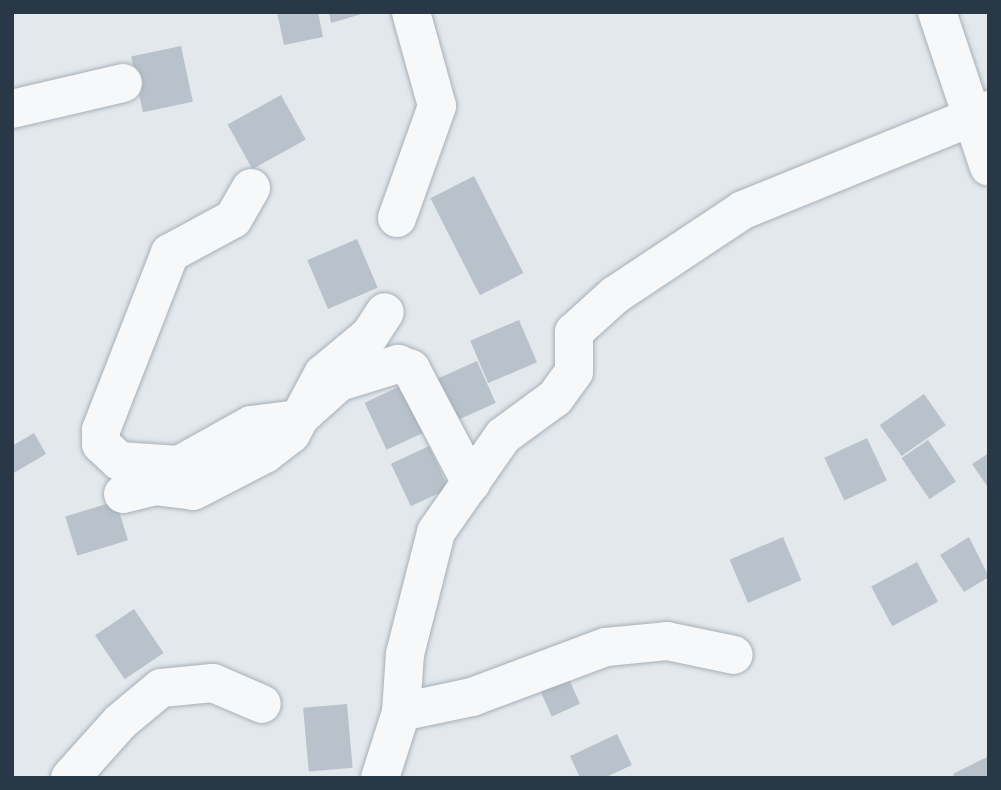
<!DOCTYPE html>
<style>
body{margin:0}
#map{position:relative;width:1001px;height:790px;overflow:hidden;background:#e3e8ec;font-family:Rubik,sans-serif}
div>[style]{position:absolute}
.building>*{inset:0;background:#b9c2cb;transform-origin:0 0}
.roads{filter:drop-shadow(0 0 2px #a7b0b7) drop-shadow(0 0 2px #a7b0b7)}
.minor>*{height:38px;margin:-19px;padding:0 19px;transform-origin:19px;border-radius:19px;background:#f6f8fa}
span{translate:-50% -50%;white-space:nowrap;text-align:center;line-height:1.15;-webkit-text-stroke:6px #f3f7f9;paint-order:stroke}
.frame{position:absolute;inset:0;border:14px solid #293846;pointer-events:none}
</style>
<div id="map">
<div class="building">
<div style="clip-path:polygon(277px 12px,318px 12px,323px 37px,284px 45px)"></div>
<div style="clip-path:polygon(329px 12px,365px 12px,365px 13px,331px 23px)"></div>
<div style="left:181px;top:46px;width:57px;height:51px;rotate:78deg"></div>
<div style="left:281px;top:95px;width:51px;height:61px;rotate:61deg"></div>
<div style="left:474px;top:176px;width:109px;height:49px;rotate:63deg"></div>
<div style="left:357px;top:239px;width:53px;height:54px;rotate:67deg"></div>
<div style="left:519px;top:320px;width:46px;height:53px;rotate:67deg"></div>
<div style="left:477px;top:361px;width:46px;height:52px;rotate:66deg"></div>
<div style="left:409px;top:382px;width:52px;height:49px;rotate:65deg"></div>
<div style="left:924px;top:394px;width:38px;height:54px;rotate:55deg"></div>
<div style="clip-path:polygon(34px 433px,46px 454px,12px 474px,12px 446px)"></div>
<div style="left:867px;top:438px;width:47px;height:47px;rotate:65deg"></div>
<div style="left:928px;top:440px;width:50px;height:32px;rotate:56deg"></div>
<div style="left:429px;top:446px;width:47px;height:42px;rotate:65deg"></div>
<div style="clip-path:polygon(989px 453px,989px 489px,972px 464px)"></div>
<div style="left:116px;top:501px;width:41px;height:53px;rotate:73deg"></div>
<div style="left:783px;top:537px;width:47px;height:58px;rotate:67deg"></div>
<div style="clip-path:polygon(969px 537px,989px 577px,964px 592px,940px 555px)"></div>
<div style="left:917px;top:562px;width:45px;height:52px;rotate:62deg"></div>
<div style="left:134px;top:609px;width:53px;height:47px;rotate:56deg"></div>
<div style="left:565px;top:670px;width:37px;height:31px;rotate:66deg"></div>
<div style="left:347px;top:704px;width:64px;height:44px;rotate:85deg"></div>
<div style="clip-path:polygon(617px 734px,632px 765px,604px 778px,580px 778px,570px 756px)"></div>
<div style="clip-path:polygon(989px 756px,989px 778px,955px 778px,953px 774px)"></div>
</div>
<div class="roads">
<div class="minor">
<div style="left:937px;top:12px;width:163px;rotate:71.5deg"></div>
<div style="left:12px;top:109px;width:114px;rotate:-13.2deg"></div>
<div style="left:251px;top:188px;width:36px;rotate:120deg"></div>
<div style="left:233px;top:219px;width:72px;rotate:151.6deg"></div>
<div style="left:170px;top:253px;width:190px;rotate:111.3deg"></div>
<div style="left:101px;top:430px;width:14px;rotate:90deg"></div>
<div style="left:101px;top:444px;width:25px;rotate:43deg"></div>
<div style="left:119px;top:461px;width:60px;rotate:3.8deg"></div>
<div style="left:179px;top:465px;width:82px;rotate:-29.1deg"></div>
<div style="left:251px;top:425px;width:47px;rotate:-7.3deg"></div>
<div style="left:298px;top:419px;width:55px;rotate:-42.1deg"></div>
<div style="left:339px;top:382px;width:62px;rotate:-17deg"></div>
<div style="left:398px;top:364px;width:14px;rotate:21deg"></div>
<div style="left:411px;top:369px;width:129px;rotate:62.2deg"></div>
<div style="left:397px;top:218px;width:119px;rotate:-70.3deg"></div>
<div style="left:437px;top:106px;width:98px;rotate:-105.5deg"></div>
<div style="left:123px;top:494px;width:32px;rotate:-14deg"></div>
<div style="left:154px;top:486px;width:39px;rotate:7deg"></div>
<div style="left:193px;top:491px;width:81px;rotate:-27.2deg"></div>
<div style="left:265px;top:454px;width:33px;rotate:-38deg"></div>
<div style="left:291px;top:434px;width:68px;rotate:-61.9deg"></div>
<div style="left:323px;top:374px;width:61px;rotate:-39.7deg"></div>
<div style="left:370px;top:335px;width:27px;rotate:-57deg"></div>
<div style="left:401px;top:712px;width:73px;rotate:-11.9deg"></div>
<div style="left:472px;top:697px;width:143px;rotate:-20.5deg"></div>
<div style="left:606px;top:647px;width:61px;rotate:-5.6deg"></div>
<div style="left:667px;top:641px;width:68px;rotate:11.8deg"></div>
<div style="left:70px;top:778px;width:75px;rotate:-48.2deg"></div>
<div style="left:120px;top:722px;width:53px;rotate:-39.7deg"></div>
<div style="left:161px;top:688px;width:52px;rotate:-5.5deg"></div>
<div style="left:213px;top:683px;width:53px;rotate:23.2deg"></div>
<div style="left:380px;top:778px;width:69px;rotate:-72.3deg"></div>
<div style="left:401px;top:712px;width:58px;rotate:-86.1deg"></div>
<div style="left:405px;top:654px;width:126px;rotate:-75.7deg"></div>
<div style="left:436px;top:532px;width:117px;rotate:-55.1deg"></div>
<div style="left:503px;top:436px;width:64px;rotate:-36.2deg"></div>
<div style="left:555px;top:398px;width:32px;rotate:-54deg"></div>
<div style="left:574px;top:372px;width:40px;rotate:-90deg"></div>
<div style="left:574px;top:332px;width:55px;rotate:-42.1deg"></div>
<div style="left:615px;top:295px;width:154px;rotate:-33.6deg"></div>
<div style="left:743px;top:210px;width:266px;rotate:-22.1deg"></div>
</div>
</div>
<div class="frame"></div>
</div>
